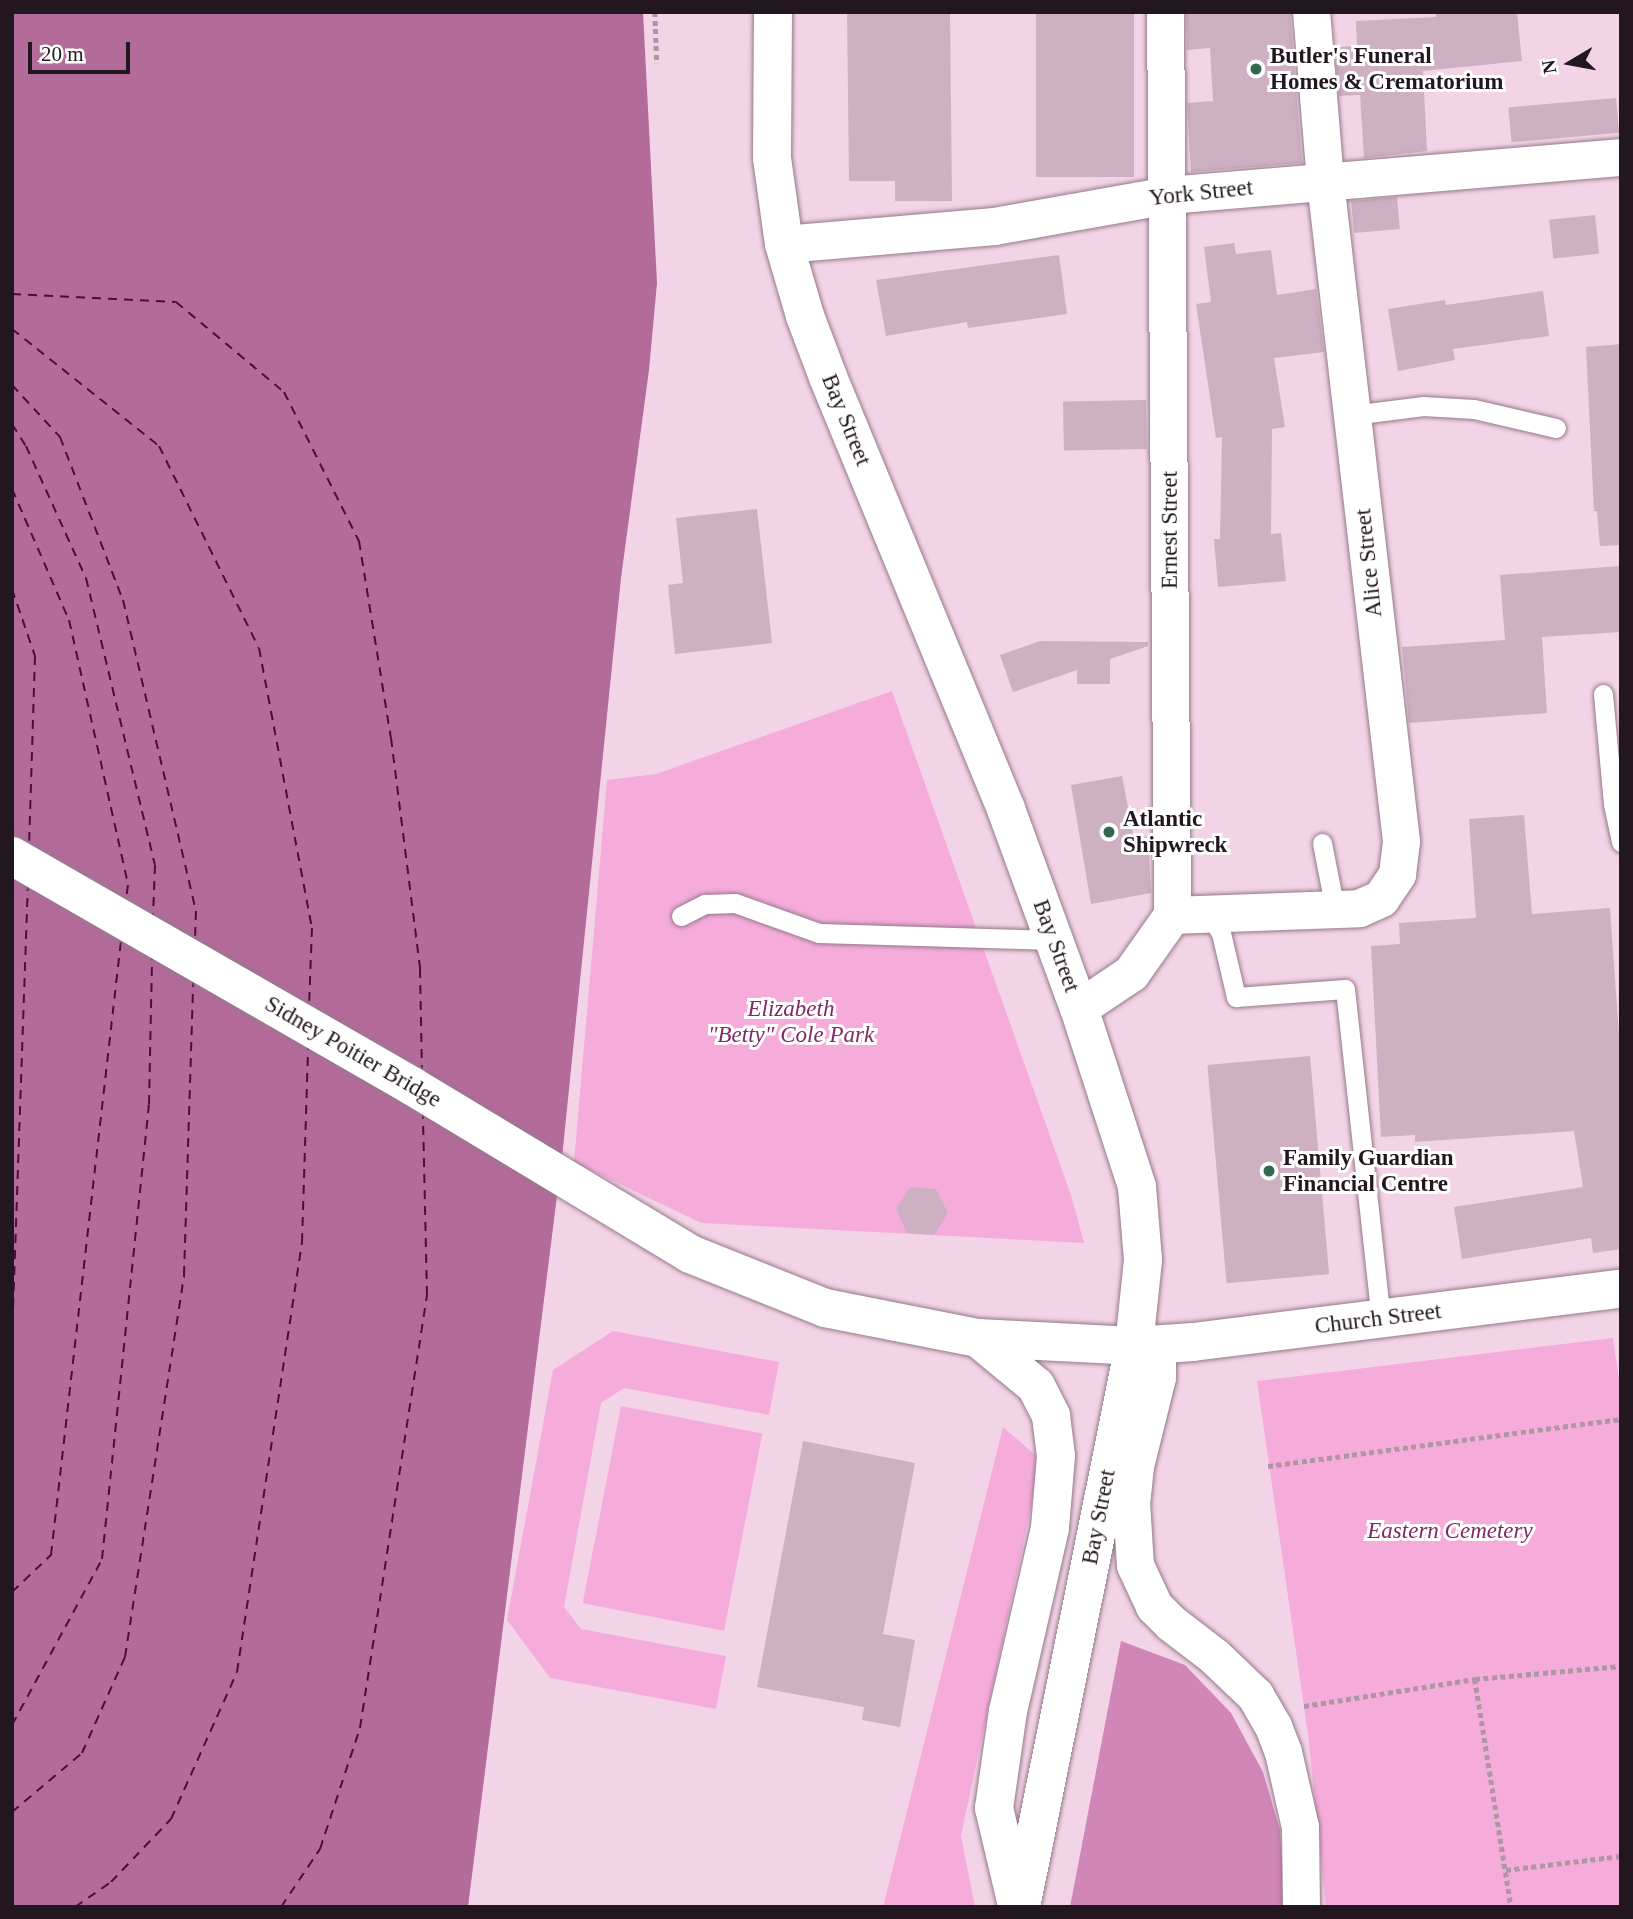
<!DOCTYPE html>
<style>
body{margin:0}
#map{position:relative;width:1633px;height:1919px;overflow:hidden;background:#f3d4e7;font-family:Georgia,serif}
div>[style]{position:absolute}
.green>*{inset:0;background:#f6acdb;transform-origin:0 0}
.forest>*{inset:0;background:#d086b6}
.water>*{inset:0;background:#b36b9a}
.ferry>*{height:2px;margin-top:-1px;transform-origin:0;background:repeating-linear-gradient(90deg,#4e0b3c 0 9px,transparent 0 16px)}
.building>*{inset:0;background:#cdb0c2;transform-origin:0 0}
.path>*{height:4.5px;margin-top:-2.25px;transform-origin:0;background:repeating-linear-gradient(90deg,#af96a5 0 5px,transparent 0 8.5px)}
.roads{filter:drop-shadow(0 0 2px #95798a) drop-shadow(0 0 2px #95798a)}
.lane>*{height:19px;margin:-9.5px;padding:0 9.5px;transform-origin:9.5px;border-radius:9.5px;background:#fff}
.street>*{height:37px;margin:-18.5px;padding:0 18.5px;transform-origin:18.5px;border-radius:18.5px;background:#fff}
.secondary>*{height:38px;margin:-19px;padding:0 19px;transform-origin:19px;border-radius:19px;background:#fff}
.highway>*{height:38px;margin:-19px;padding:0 19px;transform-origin:19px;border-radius:19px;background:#fff}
.dots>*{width:19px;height:19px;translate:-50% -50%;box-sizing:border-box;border:4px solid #fff;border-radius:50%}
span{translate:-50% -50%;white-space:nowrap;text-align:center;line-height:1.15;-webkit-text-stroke:6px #fff;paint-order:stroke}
.poi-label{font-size:23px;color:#22171e;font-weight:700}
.left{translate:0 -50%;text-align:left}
.street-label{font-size:23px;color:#22171e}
.park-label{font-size:23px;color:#802967;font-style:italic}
.frame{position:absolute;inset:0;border:14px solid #22171e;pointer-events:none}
.north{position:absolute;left:1535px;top:28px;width:70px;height:70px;-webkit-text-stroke:5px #fff;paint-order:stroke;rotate:260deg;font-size:19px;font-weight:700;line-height:28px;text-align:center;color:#22171e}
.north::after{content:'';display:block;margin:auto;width:24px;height:32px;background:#22171e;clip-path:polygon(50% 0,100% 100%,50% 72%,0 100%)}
.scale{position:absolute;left:28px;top:42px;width:102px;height:32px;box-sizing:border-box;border:4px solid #22171e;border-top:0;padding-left:9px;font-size:21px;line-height:24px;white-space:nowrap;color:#22171e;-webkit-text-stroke:5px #fff;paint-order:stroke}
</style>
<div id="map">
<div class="green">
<div style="clip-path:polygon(892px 691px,1071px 1195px,1084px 1243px,701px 1223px,574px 1162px,607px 780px,656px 774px)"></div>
<div style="clip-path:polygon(613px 1331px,779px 1362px,769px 1415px,624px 1388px,601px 1403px,564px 1607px,581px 1629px,726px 1656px,716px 1709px,550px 1678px,507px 1620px,553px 1370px)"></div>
<div style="clip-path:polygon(1613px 1338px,1621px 1394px,1621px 1907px,1326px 1907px,1308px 1735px,1257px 1381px)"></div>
<div style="left:621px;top:1406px;width:144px;height:201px;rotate:11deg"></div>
<div style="clip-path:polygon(1003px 1427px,1041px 1460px,961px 1836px,975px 1907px,883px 1907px)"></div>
</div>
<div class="forest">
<div style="clip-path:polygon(1121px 1641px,1185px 1665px,1231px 1713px,1263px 1772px,1280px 1830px,1285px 1907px,1070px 1907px)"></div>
</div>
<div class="water">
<div style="clip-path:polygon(12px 12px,643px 12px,657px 283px,649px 370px,621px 578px,563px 1148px,468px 1907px,12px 1907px)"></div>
</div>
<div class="ferry">
<div style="left:12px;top:294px;width:164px;rotate:2.8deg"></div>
<div style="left:176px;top:302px;width:141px;rotate:39.8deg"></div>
<div style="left:284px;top:392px;width:167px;rotate:63.3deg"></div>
<div style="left:359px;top:541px;width:200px;rotate:80.8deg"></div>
<div style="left:391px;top:738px;width:233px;rotate:82.8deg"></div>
<div style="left:420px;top:969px;width:100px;rotate:88.9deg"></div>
<div style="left:12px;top:329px;width:188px;rotate:38.5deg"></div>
<div style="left:159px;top:446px;width:225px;rotate:63.7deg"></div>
<div style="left:259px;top:648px;width:285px;rotate:79.3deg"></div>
<div style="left:312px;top:928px;width:77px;rotate:92.2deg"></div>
<div style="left:12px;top:385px;width:71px;rotate:47.3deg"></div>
<div style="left:60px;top:437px;width:175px;rotate:68.9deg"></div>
<div style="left:123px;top:600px;width:319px;rotate:76.8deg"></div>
<div style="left:196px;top:911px;width:29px;rotate:92deg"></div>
<div style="left:12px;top:424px;width:26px;rotate:58deg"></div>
<div style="left:26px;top:446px;width:145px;rotate:65.6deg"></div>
<div style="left:86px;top:578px;width:295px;rotate:76.5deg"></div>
<div style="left:155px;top:865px;width:51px;rotate:92.2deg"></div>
<div style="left:12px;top:489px;width:143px;rotate:66.5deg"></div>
<div style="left:69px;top:620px;width:271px;rotate:77.4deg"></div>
<div style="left:128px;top:885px;width:15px;rotate:98deg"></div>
<div style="left:12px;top:589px;width:71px;rotate:71.1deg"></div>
<div style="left:35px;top:656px;width:187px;rotate:91.8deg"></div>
<div style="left:12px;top:1339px;width:452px;rotate:-88deg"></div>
<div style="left:12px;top:1592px;width:54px;rotate:-43.5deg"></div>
<div style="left:51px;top:1555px;width:618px;rotate:-83.5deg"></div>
<div style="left:12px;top:1725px;width:189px;rotate:-61.5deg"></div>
<div style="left:102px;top:1559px;width:457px;rotate:-84.1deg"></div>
<div style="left:149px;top:1104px;width:147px;rotate:-88.8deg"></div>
<div style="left:12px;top:1812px;width:92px;rotate:-40.1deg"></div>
<div style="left:82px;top:1753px;width:105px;rotate:-65.9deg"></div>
<div style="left:125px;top:1657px;width:387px;rotate:-81.2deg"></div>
<div style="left:184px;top:1275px;width:294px;rotate:-88.2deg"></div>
<div style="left:75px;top:1907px;width:44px;rotate:-34.8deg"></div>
<div style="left:111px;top:1882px;width:87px;rotate:-46.4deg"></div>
<div style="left:171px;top:1819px;width:161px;rotate:-65.8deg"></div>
<div style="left:237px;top:1672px;width:435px;rotate:-81.4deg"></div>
<div style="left:302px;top:1242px;width:196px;rotate:-88.2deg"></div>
<div style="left:281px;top:1907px;width:70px;rotate:-56.1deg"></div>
<div style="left:320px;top:1849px;width:127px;rotate:-71.7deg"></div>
<div style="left:360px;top:1728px;width:438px;rotate:-81.2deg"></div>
<div style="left:427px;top:1295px;width:182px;rotate:-91.3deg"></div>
</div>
<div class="building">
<div style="clip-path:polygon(847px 12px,950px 12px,952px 201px,895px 201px,895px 181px,849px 181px)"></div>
<div style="left:1036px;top:12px;width:98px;height:165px"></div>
<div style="clip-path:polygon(1186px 12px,1290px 12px,1302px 163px,1191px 172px,1187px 103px,1213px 101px,1210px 48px,1187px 50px)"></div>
<div style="clip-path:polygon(1436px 12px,1517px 12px,1522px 61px,1423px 71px,1427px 151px,1364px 158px,1360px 95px,1339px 96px,1335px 47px,1357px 46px,1356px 21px,1436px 17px)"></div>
<div style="left:1616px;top:98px;width:35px;height:108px;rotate:85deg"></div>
<div style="left:1397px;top:197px;width:32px;height:46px;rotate:85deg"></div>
<div style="left:1595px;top:215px;width:39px;height:46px;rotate:84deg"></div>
<div style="clip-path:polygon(1234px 243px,1236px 254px,1271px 250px,1277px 295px,1316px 289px,1324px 352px,1274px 358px,1285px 427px,1272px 429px,1271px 534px,1281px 533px,1286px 581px,1218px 587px,1214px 539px,1220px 539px,1222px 437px,1216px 438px,1196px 304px,1211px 302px,1204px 247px)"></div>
<div style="clip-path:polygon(1059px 255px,1067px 314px,968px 328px,967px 322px,886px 336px,876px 280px)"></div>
<div style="clip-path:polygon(1543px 291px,1549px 336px,1453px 349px,1455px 360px,1398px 371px,1388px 309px,1445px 300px,1446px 305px)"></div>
<div style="clip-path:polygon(1621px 344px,1621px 545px,1600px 546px,1597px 511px,1594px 511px,1586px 347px)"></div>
<div style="left:1146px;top:400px;width:49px;height:83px;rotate:89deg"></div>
<div style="clip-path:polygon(757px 509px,772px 643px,675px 654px,668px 585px,683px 583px,676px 518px)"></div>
<div style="clip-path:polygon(1621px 566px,1621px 632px,1542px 637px,1547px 713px,1409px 723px,1402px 647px,1505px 640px,1500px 575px)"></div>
<div style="clip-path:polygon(1040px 641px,1148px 642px,1148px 646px,1110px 659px,1110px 684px,1077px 684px,1077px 670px,1013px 692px,1000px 655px)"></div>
<div style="clip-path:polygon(1122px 776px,1134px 839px,1148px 836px,1151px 893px,1091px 904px,1071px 785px)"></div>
<div style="clip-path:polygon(1524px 815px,1532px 914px,1610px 908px,1621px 1064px,1621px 1249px,1593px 1253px,1591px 1238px,1462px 1259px,1454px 1207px,1583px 1187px,1574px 1131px,1415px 1142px,1415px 1135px,1381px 1137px,1371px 946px,1400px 944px,1399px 923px,1476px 918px,1469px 819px)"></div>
<div style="left:1310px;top:1056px;width:219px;height:103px;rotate:85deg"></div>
<div style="clip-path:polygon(910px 1187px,936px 1189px,948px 1213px,934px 1235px,907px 1233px,896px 1209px)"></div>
<div style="clip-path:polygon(803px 1441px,915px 1463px,883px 1634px,915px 1640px,900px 1727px,862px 1720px,864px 1707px,757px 1687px)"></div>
</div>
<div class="path">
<div style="left:655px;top:12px;width:51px;rotate:87.8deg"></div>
<div style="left:1268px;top:1466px;width:356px;rotate:-7.6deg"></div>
<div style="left:1475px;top:1679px;width:231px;rotate:81deg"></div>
<div style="left:1304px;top:1706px;width:173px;rotate:-9deg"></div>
<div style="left:1475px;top:1679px;width:147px;rotate:-5.1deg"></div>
<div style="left:1506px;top:1870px;width:116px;rotate:-6.9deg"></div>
</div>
<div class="roads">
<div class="lane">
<div style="left:1352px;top:415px;width:72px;rotate:-7.2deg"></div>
<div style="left:1423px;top:406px;width:51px;rotate:3.4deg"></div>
<div style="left:1474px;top:409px;width:84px;rotate:13deg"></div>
<div style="left:1603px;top:694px;width:110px;rotate:84.8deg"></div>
<div style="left:1613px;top:804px;width:39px;rotate:78deg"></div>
<div style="left:1322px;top:843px;width:67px;rotate:78.9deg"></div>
<div style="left:1208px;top:913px;width:24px;rotate:57deg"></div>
<div style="left:1221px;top:933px;width:66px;rotate:76.8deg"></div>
<div style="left:1236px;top:997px;width:109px;rotate:-4.2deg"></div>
<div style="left:1345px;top:989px;width:331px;rotate:83.8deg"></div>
<div style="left:681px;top:916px;width:27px;rotate:-27deg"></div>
<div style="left:705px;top:904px;width:30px;rotate:-2deg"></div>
<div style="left:735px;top:903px;width:89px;rotate:19.7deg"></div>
<div style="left:819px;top:933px;width:235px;rotate:1.7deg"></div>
</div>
<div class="street">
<div style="left:784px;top:244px;width:211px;rotate:-4.9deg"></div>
<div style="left:994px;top:226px;width:177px;rotate:-10.1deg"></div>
<div style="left:1168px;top:195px;width:455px;rotate:-4.8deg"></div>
<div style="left:1172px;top:915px;width:187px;rotate:-2.1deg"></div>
<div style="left:1359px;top:908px;width:24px;rotate:-24deg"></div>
<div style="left:1381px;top:898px;width:29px;rotate:-56deg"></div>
<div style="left:1397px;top:874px;width:33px;rotate:-83deg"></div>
<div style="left:1401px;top:841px;width:664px;rotate:-96.57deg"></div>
<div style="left:1325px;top:181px;width:170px;rotate:-94.7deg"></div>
<div style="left:1079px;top:1008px;width:63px;rotate:-33.9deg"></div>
<div style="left:1131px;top:973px;width:71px;rotate:-54.7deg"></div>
<div style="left:1172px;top:915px;width:903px;rotate:-90.44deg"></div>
<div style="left:1157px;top:1345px;width:32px;rotate:90deg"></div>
<div style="left:1157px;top:1377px;width:92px;rotate:103.9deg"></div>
<div style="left:1135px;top:1466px;width:36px;rotate:96deg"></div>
<div style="left:1131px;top:1502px;width:63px;rotate:86.4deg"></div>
<div style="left:1135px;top:1565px;width:45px;rotate:65.1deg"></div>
<div style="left:1154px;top:1606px;width:24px;rotate:45deg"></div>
<div style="left:1171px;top:1623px;width:54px;rotate:37.5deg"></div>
<div style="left:1214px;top:1656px;width:57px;rotate:43.6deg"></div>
<div style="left:1255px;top:1695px;width:36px;rotate:60deg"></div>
<div style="left:1273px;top:1726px;width:28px;rotate:69deg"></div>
<div style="left:1283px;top:1752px;width:77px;rotate:77.2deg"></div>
<div style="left:1300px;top:1827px;width:80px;rotate:89.3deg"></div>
</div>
<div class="secondary">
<div style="left:12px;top:856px;width:461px;rotate:29.9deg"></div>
<div style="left:412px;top:1086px;width:325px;rotate:31.1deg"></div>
<div style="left:690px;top:1254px;width:145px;rotate:21.8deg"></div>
<div style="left:825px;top:1308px;width:156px;rotate:11.1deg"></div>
<div style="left:978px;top:1338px;width:156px;rotate:2.9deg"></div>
<div style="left:1134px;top:1346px;width:59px;rotate:-3.9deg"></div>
<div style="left:1193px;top:1342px;width:431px;rotate:-7.1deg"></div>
</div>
<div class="highway">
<div style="left:773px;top:12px;width:146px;rotate:90.4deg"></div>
<div style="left:772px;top:158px;width:87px;rotate:82.1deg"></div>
<div style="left:784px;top:244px;width:75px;rotate:73.7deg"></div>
<div style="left:805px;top:316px;width:65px;rotate:69.3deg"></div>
<div style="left:828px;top:377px;width:467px;rotate:67.6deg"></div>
<div style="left:1006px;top:809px;width:212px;rotate:69.9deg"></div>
<div style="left:1079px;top:1008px;width:188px;rotate:72deg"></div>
<div style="left:1137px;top:1187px;width:73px;rotate:85.3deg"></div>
<div style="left:1143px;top:1260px;width:86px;rotate:96deg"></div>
<div style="left:1134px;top:1346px;width:572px;rotate:101.39deg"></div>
<div style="left:978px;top:1338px;width:75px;rotate:39.6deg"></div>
<div style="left:1036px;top:1386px;width:34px;rotate:63deg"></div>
<div style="left:1051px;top:1416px;width:40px;rotate:82.9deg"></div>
<div style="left:1056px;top:1456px;width:72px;rotate:94.8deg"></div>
<div style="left:1050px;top:1528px;width:188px;rotate:102.9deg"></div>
<div style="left:1008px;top:1711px;width:98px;rotate:98.2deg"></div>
<div style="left:994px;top:1808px;width:96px;rotate:76.7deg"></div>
</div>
</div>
<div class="dots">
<div style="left:1256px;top:69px;background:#32684e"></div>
<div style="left:1109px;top:832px;background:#32684e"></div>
<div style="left:1269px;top:1171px;background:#32684e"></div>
</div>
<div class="poi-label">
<span class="left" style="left:1270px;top:69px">Butler's Funeral<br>Homes &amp; Crematorium</span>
<span class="left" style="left:1123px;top:832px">Atlantic<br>Shipwreck</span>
<span class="left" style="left:1283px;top:1171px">Family Guardian<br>Financial Centre</span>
</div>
<div class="street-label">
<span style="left:1201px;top:193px;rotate:-6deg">York Street</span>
<span style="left:846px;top:420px;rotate:68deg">Bay Street</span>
<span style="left:1170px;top:530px;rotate:-90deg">Ernest Street</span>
<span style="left:1369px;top:563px;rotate:-96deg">Alice Street</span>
<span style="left:1056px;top:946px;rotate:70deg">Bay Street</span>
<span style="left:353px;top:1052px;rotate:30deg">Sidney Poitier Bridge</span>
<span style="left:1378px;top:1319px;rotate:-7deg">Church Street</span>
<span style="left:1099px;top:1517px;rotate:-79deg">Bay Street</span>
</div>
<div class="park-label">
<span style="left:791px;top:1022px">Elizabeth<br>"Betty" Cole Park</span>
<span style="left:1450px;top:1531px">Eastern Cemetery</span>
</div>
<div class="frame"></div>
<div class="north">N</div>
<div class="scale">20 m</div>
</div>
